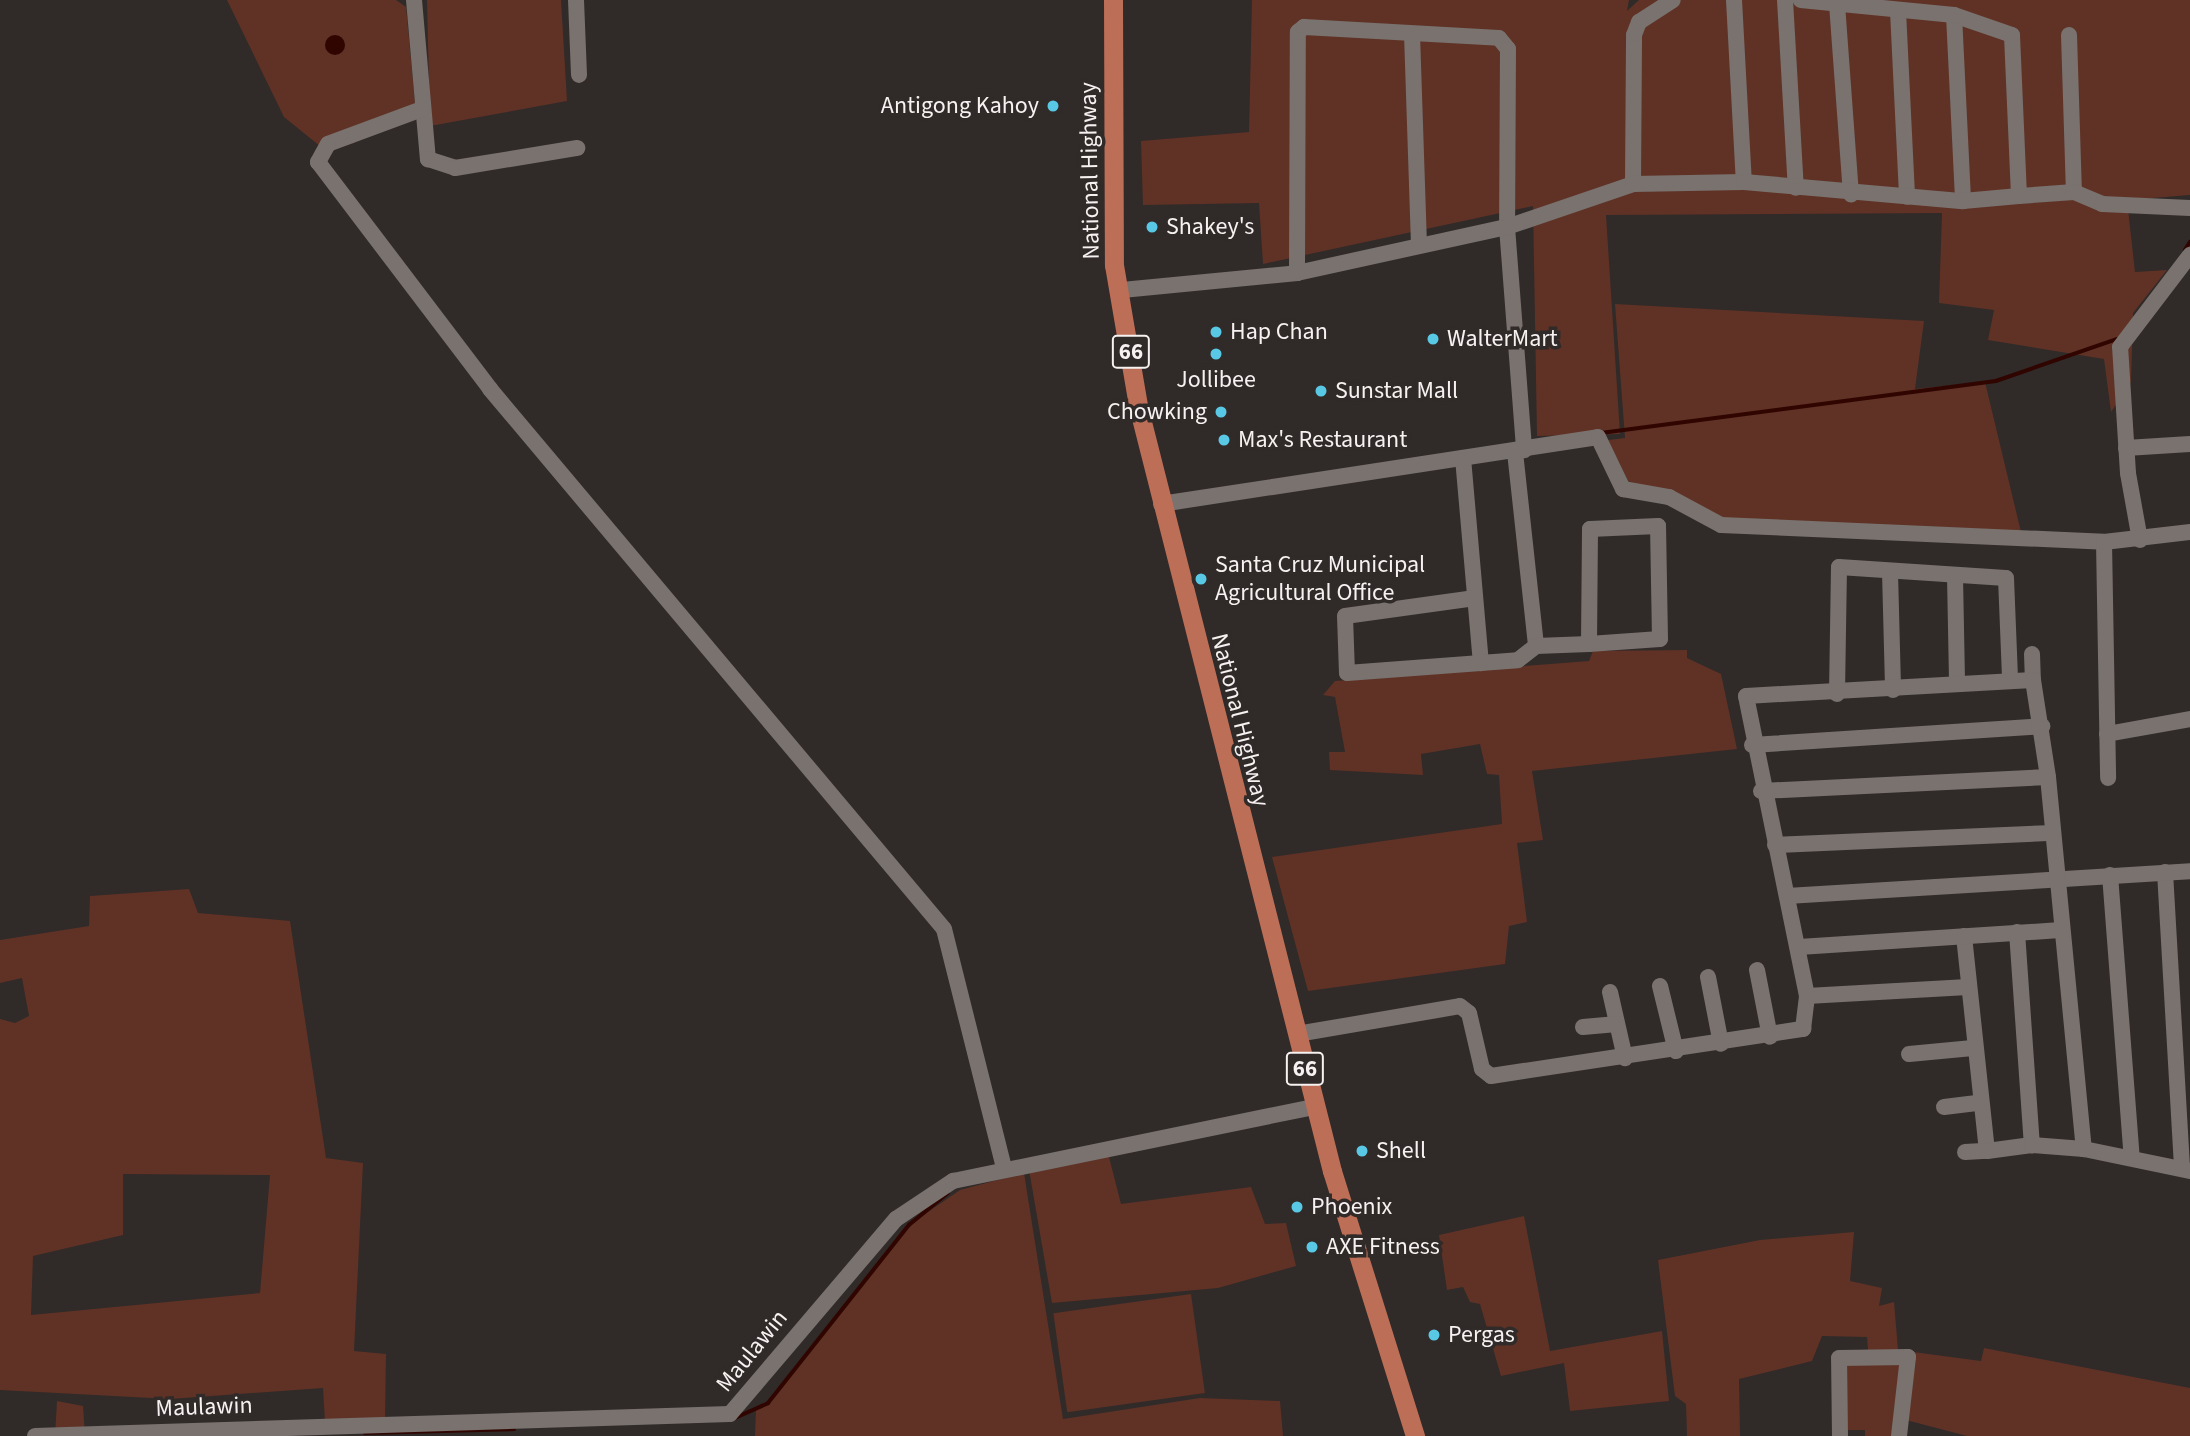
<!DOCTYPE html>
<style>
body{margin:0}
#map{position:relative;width:2190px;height:1436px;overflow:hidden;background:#302a29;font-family:"Source Sans 3",sans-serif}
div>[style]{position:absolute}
.green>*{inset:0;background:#5f3225;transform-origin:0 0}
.water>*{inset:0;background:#300500}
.round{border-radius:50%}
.stream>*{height:3.5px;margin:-1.75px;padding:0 1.75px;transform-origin:1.75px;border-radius:1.75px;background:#300500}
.minor>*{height:16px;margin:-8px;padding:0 8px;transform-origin:8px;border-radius:8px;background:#79726f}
.major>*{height:19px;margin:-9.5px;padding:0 9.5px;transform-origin:9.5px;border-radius:9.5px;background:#bd6e56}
.dots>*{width:19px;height:19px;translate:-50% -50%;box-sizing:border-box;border:4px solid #302a29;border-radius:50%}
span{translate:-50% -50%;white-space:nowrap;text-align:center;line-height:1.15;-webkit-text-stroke:7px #302a29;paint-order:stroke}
.shield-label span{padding:2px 5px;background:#302a29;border:2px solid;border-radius:5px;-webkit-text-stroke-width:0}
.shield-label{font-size:23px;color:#f6f2f1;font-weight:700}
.poi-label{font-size:24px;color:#f6f2f1}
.right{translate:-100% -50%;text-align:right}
.left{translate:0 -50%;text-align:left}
.street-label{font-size:24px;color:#f6f2f1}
</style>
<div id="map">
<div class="green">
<div style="clip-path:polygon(227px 0,396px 0,406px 7px,415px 103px,354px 143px,326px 151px,284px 117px)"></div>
<div style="clip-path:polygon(427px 0,561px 0,567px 101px,430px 126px)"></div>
<div style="clip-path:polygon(1252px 0,1629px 0,1627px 11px,1639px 0,2190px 0,2190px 195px,2127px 200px,2135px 272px,2167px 270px,2133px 313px,2131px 382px,2111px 412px,2104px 359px,1988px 340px,1994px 310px,1939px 303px,1942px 213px,1606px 215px,1620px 434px,1537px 436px,1533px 206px,1263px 264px,1259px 203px,1143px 205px,1141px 141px,1249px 132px)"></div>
<div style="clip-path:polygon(1615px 304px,1924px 321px,1915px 389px,1985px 382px,2021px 532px,1722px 519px,1628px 481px,1608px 440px,1625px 438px)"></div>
<div style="clip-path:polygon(1687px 650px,1687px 658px,1721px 674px,1737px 749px,1532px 771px,1543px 840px,1517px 843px,1527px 922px,1509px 926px,1505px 964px,1308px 991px,1272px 857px,1502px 824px,1499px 775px,1487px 774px,1480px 744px,1421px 754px,1423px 775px,1330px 770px,1329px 752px,1345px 752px,1335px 697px,1323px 695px,1335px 681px,1589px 661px,1593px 651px)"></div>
<div style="clip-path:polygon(evenodd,189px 889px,198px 913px,290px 921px,326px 1158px,363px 1163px,354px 1351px,386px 1354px,385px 1418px,325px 1422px,323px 1388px,170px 1399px,0 1390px,0 1019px,15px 1023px,29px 1016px,22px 978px,0 983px,0 940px,89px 926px,90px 896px,189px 889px,123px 1174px,270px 1175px,260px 1293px,31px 1315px,33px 1256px,123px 1235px,123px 1174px)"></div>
<div style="clip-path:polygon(1108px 1153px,1121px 1204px,1251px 1187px,1265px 1224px,1286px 1223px,1296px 1266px,1218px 1288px,1052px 1303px,1028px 1164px)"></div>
<div style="clip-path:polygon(1024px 1173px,1063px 1419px,1200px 1398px,1280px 1401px,1283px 1436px,755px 1436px,756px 1409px,768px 1403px,909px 1225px,960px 1190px)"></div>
<div style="clip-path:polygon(1524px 1216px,1550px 1351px,1662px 1331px,1669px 1401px,1570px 1411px,1564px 1363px,1501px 1376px,1480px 1304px,1470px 1302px,1463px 1287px,1447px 1290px,1439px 1235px)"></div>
<div style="clip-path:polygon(1854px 1232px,1850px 1281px,1882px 1288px,1879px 1306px,1894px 1302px,1898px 1350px,1981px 1361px,1984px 1348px,2190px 1388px,2190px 1436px,1967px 1436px,1906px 1420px,1901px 1436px,1865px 1436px,1865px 1430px,1845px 1430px,1841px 1366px,1869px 1362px,1867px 1337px,1822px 1336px,1812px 1361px,1739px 1379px,1740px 1436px,1687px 1436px,1686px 1404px,1675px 1396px,1658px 1260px,1760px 1240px)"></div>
<div style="left:1191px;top:1294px;width:100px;height:139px;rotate:82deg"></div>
<div style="clip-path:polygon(57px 1401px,83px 1406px,85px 1436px,55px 1436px)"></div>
</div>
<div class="water">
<div class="round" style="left:325px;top:35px;width:20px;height:20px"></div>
</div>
<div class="stream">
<div style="left:2185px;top:250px;width:9px;rotate:-58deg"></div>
<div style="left:1601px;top:433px;width:398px;rotate:-7.5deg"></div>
<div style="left:1996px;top:381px;width:128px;rotate:-19.1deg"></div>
<div style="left:735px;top:1418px;width:36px;rotate:-24deg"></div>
<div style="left:768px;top:1403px;width:227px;rotate:-51.6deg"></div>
<div style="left:909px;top:1225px;width:50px;rotate:-39.4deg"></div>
<div style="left:365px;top:1433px;width:149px;rotate:-1.5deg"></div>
</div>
<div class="minor">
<div style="left:414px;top:0;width:160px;rotate:85deg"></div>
<div style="left:428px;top:159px;width:28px;rotate:18deg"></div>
<div style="left:455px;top:168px;width:124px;rotate:-9.3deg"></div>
<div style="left:576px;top:0;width:75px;rotate:87.7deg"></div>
<div style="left:1734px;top:0;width:182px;rotate:86.9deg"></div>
<div style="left:1785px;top:0;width:188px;rotate:86.7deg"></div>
<div style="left:1837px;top:4px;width:191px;rotate:85.8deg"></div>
<div style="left:1898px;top:11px;width:186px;rotate:87.2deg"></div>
<div style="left:1954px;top:15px;width:186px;rotate:87.2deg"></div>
<div style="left:1412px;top:34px;width:209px;rotate:88.1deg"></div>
<div style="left:2069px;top:35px;width:157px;rotate:88.2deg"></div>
<div style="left:422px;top:109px;width:100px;rotate:159.6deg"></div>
<div style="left:328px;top:144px;width:21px;rotate:119deg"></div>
<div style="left:318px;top:162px;width:285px;rotate:52.8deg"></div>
<div style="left:490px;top:389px;width:705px;rotate:49.94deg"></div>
<div style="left:944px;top:929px;width:245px;rotate:75.9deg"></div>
<div style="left:1633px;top:184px;width:149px;rotate:-89.6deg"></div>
<div style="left:1634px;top:35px;width:14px;rotate:-69deg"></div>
<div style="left:1639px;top:22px;width:40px;rotate:-32.9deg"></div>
<div style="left:2019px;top:196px;width:55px;rotate:-4.2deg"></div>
<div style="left:2074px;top:192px;width:30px;rotate:23deg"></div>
<div style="left:2102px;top:204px;width:88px;rotate:2.6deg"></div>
<div style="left:1297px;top:273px;width:241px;rotate:-89.8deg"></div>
<div style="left:1298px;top:32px;width:8px;rotate:-40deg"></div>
<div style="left:1304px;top:27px;width:195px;rotate:3.2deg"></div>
<div style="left:1499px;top:38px;width:14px;rotate:51deg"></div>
<div style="left:1508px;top:49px;width:178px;rotate:90.3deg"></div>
<div style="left:1507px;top:227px;width:224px;rotate:85.6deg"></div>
<div style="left:1122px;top:290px;width:176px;rotate:-5.5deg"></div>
<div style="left:1297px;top:273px;width:215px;rotate:-12.4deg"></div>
<div style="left:1507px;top:227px;width:133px;rotate:-18.8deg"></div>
<div style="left:1633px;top:184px;width:111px;rotate:-1deg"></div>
<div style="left:1744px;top:182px;width:220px;rotate:5deg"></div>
<div style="left:1963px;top:201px;width:56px;rotate:-5.1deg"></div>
<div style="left:2019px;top:196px;width:161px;rotate:-92.5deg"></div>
<div style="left:2012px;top:35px;width:61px;rotate:-161deg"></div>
<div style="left:1954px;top:15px;width:154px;rotate:-174.4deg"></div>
<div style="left:2126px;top:448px;width:64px;rotate:-3.6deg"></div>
<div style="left:1515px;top:452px;width:195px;rotate:83.8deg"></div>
<div style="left:1463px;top:458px;width:206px;rotate:85deg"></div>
<div style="left:1161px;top:504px;width:442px;rotate:-8.7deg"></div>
<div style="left:1598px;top:437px;width:58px;rotate:64.3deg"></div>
<div style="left:1623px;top:489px;width:47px;rotate:9.9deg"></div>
<div style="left:1669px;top:497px;width:59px;rotate:28.3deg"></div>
<div style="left:1721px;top:525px;width:383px;rotate:2.5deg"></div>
<div style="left:2104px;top:542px;width:236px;rotate:89deg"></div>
<div style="left:2140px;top:540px;width:68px;rotate:-100.2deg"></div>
<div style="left:2128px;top:473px;width:126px;rotate:-93.6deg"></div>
<div style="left:2120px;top:347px;width:116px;rotate:-52.7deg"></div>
<div style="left:2104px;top:542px;width:87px;rotate:-6.6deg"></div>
<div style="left:1890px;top:572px;width:118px;rotate:88.5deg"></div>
<div style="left:1955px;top:576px;width:108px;rotate:88.9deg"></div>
<div style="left:1475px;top:598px;width:131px;rotate:172.1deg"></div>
<div style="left:1345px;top:616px;width:57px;rotate:88deg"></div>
<div style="left:1347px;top:673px;width:171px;rotate:-4.3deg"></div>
<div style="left:1518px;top:660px;width:23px;rotate:-38deg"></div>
<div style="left:1536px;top:646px;width:53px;rotate:-2.2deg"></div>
<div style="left:1589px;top:644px;width:71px;rotate:-4deg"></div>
<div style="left:1660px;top:639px;width:113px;rotate:-91deg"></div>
<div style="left:1658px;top:526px;width:68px;rotate:177.5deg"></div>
<div style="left:1590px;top:529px;width:115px;rotate:90.5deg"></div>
<div style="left:2032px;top:654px;width:26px;rotate:88deg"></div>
<div style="left:1837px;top:694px;width:127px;rotate:-89.1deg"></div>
<div style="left:1839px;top:567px;width:167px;rotate:3.8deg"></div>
<div style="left:2006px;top:578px;width:100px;rotate:87.7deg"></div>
<div style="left:2107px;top:734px;width:84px;rotate:-10.2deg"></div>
<div style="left:1752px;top:745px;width:291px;rotate:-3.7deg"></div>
<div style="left:1761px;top:791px;width:287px;rotate:-2.8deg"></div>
<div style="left:1775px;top:845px;width:278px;rotate:-2.5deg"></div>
<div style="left:2165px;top:872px;width:297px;rotate:86.7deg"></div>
<div style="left:2110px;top:875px;width:284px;rotate:85.6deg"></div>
<div style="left:1787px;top:896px;width:404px;rotate:-3.5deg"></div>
<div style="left:2017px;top:932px;width:214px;rotate:86deg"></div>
<div style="left:1964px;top:936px;width:216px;rotate:83.9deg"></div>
<div style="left:1987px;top:1151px;width:45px;rotate:-7.6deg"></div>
<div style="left:2032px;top:1145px;width:52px;rotate:4.4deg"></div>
<div style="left:2084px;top:1149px;width:108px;rotate:11.7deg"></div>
<div style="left:1799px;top:947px;width:262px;rotate:-3.7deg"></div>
<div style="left:1757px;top:970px;width:68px;rotate:79deg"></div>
<div style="left:1708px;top:977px;width:68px;rotate:79deg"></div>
<div style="left:1660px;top:986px;width:67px;rotate:76.2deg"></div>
<div style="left:1610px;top:992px;width:68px;rotate:77.2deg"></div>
<div style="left:1807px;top:996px;width:161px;rotate:-3.2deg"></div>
<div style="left:1583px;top:1027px;width:34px;rotate:-5deg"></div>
<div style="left:1297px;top:1034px;width:165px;rotate:-9.7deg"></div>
<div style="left:1460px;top:1006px;width:11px;rotate:38deg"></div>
<div style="left:1469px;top:1013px;width:57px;rotate:76.9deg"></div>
<div style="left:1482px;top:1069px;width:11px;rotate:38deg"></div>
<div style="left:1491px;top:1076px;width:316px;rotate:-8.6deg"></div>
<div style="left:1803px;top:1029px;width:33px;rotate:-83deg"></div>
<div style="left:1807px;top:996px;width:306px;rotate:-101.5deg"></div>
<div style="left:1746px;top:696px;width:287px;rotate:-3.2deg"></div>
<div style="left:2033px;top:680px;width:98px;rotate:81.2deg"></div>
<div style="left:2048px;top:777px;width:374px;rotate:84.5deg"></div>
<div style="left:1909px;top:1054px;width:64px;rotate:-5.4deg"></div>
<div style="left:1944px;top:1107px;width:35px;rotate:-7deg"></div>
<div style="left:1965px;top:1152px;width:22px;rotate:-3deg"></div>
<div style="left:35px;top:1436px;width:695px;rotate:-1.81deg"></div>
<div style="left:730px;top:1414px;width:256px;rotate:-49.6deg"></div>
<div style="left:896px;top:1219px;width:69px;rotate:-33.7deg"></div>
<div style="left:953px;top:1181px;width:369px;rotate:-11.6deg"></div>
<div style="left:1840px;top:1436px;width:78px;rotate:-90.7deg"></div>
<div style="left:1839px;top:1358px;width:69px;rotate:-0.8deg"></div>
<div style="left:1908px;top:1357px;width:80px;rotate:96.5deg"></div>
</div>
<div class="major">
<div style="left:1113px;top:0;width:265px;rotate:89.8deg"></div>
<div style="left:1114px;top:265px;width:143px;rotate:80.3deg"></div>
<div style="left:1138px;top:406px;width:789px;rotate:75.77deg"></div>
<div style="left:1332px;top:1171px;width:278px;rotate:72.6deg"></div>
</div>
<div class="dots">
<div style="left:1053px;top:106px;background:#59c8e4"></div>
<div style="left:1152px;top:227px;background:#59c8e4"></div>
<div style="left:1216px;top:332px;background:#59c8e4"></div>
<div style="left:1433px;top:339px;background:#59c8e4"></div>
<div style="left:1216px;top:354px;background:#59c8e4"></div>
<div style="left:1321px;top:391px;background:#59c8e4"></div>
<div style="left:1221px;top:412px;background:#59c8e4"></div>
<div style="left:1224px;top:440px;background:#59c8e4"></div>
<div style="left:1201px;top:579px;background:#59c8e4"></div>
<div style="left:1362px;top:1151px;background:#59c8e4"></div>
<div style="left:1297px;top:1207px;background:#59c8e4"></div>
<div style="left:1312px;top:1247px;background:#59c8e4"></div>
<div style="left:1434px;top:1335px;background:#59c8e4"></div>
</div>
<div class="shield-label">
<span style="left:1131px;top:352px">66</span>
<span style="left:1305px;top:1069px">66</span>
</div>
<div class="poi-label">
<span class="right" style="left:1039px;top:106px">Antigong Kahoy</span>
<span class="left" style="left:1166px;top:227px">Shakey's</span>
<span class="left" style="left:1230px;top:332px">Hap Chan</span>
<span class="left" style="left:1447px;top:339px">WalterMart</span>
<span style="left:1216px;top:380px">Jollibee</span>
<span class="left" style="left:1335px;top:391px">Sunstar Mall</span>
<span class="right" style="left:1207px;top:412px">Chowking</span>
<span class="left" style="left:1238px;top:440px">Max's Restaurant</span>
<span class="left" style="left:1215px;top:579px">Santa Cruz Municipal<br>Agricultural Office</span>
<span class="left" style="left:1376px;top:1151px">Shell</span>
<span class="left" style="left:1311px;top:1207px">Phoenix</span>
<span class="left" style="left:1326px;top:1247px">AXE Fitness</span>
<span class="left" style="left:1448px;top:1335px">Pergas</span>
</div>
<div class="street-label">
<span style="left:1090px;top:171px;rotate:-91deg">National Highway</span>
<span style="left:1240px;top:720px;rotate:76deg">National Highway</span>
<span style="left:752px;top:1351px;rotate:-51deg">Maulawin</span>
<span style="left:204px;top:1407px;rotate:-2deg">Maulawin</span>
</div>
</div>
